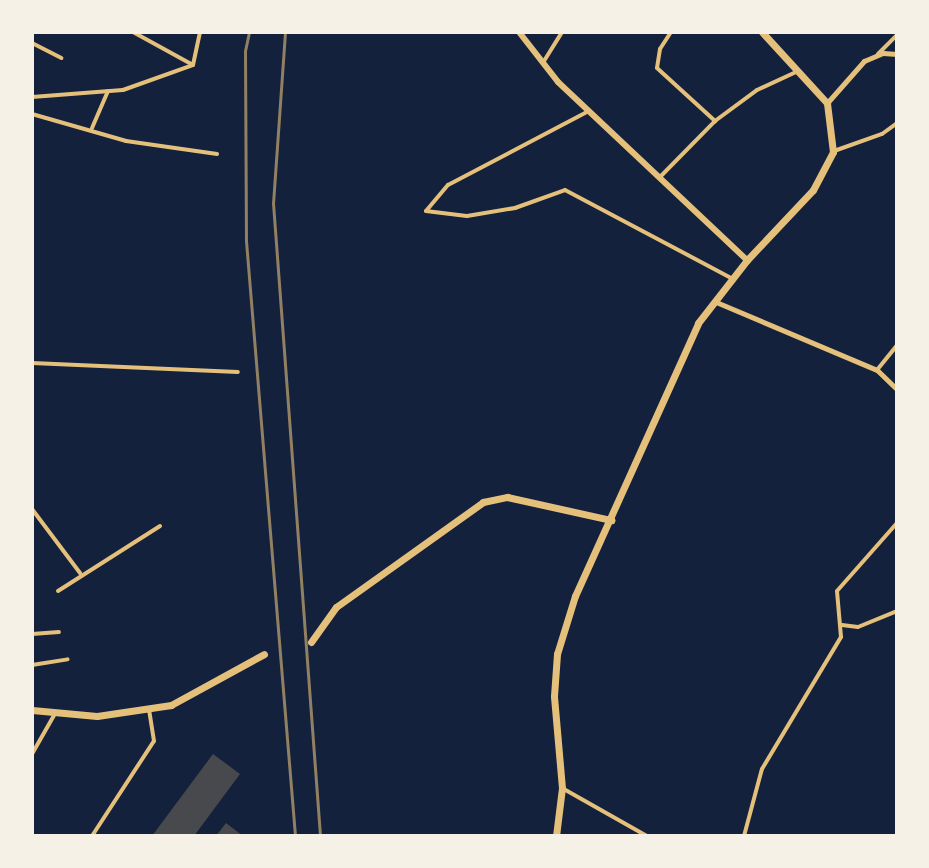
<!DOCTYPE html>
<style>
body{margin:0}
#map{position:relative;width:929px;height:868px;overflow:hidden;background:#14213d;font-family:"Asap Condensed",sans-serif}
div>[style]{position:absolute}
.building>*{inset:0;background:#48494c}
.minor>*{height:4px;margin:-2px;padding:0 2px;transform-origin:2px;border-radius:2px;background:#e5c07b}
.tertiary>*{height:5px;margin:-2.5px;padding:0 2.5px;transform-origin:2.5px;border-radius:2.5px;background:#e5c07b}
.secondary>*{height:6px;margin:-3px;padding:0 3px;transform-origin:3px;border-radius:3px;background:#e5c07b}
.primary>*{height:7px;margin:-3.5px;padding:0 3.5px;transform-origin:3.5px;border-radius:3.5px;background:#e5c07b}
.rail>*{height:3px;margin:-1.5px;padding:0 1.5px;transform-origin:1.5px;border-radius:1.5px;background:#918062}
span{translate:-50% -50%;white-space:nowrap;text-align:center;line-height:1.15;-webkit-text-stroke:6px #f6f1e7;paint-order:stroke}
.frame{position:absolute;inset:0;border:34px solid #f6f1e7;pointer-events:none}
</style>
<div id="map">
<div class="building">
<div style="clip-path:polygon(213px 754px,240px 774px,194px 836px,152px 836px)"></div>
<div style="clip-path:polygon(226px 823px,243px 836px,216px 836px)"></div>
</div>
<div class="minor">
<div style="left:133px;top:32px;width:68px;rotate:28.8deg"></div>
<div style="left:671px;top:32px;width:20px;rotate:123deg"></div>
<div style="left:660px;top:49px;width:19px;rotate:99deg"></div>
<div style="left:657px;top:68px;width:79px;rotate:42.4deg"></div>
<div style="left:32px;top:43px;width:33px;rotate:27deg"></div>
<div style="left:878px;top:54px;width:27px;rotate:-45deg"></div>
<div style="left:544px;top:61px;width:34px;rotate:-58deg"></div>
<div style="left:32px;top:97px;width:91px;rotate:-4.4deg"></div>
<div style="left:123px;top:90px;width:74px;rotate:-19.7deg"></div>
<div style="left:193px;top:65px;width:34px;rotate:-78deg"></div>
<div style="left:32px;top:114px;width:98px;rotate:16deg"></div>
<div style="left:126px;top:141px;width:92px;rotate:8.1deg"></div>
<div style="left:92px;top:128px;width:40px;rotate:-66.6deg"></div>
<div style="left:834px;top:151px;width:51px;rotate:-19.5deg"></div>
<div style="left:882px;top:134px;width:19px;rotate:-36deg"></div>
<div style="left:660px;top:177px;width:78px;rotate:-45.5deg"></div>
<div style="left:715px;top:121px;width:52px;rotate:-36.4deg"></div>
<div style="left:757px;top:90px;width:43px;rotate:-24.8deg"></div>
<div style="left:426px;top:211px;width:41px;rotate:7deg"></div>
<div style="left:467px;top:216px;width:49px;rotate:-9.5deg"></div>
<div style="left:515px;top:208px;width:53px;rotate:-19.8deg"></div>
<div style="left:565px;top:190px;width:190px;rotate:27.9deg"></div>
<div style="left:426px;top:211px;width:34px;rotate:-50deg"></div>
<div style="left:448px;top:185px;width:159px;rotate:-27.7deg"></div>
<div style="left:32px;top:363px;width:206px;rotate:2.5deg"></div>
<div style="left:877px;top:370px;width:32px;rotate:-51deg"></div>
<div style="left:32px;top:509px;width:80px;rotate:53.1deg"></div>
<div style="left:58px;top:591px;width:121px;rotate:-32.5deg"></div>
<div style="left:842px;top:625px;width:16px;rotate:7deg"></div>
<div style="left:858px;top:627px;width:42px;rotate:-22.3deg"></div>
<div style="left:32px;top:634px;width:27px;rotate:-4deg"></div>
<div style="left:32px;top:665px;width:36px;rotate:-9deg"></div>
<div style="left:32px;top:754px;width:48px;rotate:-60.3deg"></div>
<div style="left:562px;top:788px;width:98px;rotate:29.5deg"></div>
<div style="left:59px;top:836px;width:5px"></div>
<div style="left:92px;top:836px;width:113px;rotate:-56.9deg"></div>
<div style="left:154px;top:741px;width:31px;rotate:-99deg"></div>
<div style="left:744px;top:836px;width:69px;rotate:-75deg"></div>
<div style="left:762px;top:769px;width:154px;rotate:-59.1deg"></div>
<div style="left:841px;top:637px;width:46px;rotate:-95deg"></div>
<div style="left:837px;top:591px;width:91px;rotate:-48.6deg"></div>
</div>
<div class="tertiary">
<div style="left:827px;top:103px;width:56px;rotate:-48.6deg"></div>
<div style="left:864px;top:61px;width:21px;rotate:-23deg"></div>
<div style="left:883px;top:53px;width:14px;rotate:4deg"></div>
<div style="left:716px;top:302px;width:175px;rotate:22.9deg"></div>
<div style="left:877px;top:370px;width:28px;rotate:44deg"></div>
</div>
<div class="secondary">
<div style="left:519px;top:32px;width:63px;rotate:52deg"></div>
<div style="left:558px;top:82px;width:260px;rotate:43.3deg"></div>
</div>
<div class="primary">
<div style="left:311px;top:642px;width:43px;rotate:-54.5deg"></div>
<div style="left:336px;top:607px;width:181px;rotate:-35.5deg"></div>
<div style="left:483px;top:502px;width:25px;rotate:-12deg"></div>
<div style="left:507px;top:497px;width:107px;rotate:12.5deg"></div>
<div style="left:32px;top:710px;width:65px;rotate:5.3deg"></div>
<div style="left:97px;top:716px;width:75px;rotate:-8.5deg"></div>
<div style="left:171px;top:705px;width:106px;rotate:-28.7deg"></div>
<div style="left:556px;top:836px;width:48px;rotate:-82.9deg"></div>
<div style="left:562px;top:788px;width:92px;rotate:-95deg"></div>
<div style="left:554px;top:696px;width:42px;rotate:-85.9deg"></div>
<div style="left:557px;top:654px;width:61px;rotate:-72.8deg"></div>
<div style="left:575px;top:596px;width:299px;rotate:-65.7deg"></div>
<div style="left:698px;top:323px;width:80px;rotate:-52.1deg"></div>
<div style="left:747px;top:260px;width:96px;rotate:-46.7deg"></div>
<div style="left:813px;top:190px;width:43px;rotate:-62.2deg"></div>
<div style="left:833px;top:152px;width:49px;rotate:-97deg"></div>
<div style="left:827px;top:103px;width:96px;rotate:-132.5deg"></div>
</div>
<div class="rail">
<div style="left:249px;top:32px;width:19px;rotate:102deg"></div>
<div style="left:245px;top:51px;width:190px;rotate:89.7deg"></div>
<div style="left:246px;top:241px;width:597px;rotate:85.29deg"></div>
<div style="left:285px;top:32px;width:171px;rotate:94deg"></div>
<div style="left:273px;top:203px;width:635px;rotate:85.75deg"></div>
</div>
<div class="frame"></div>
</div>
